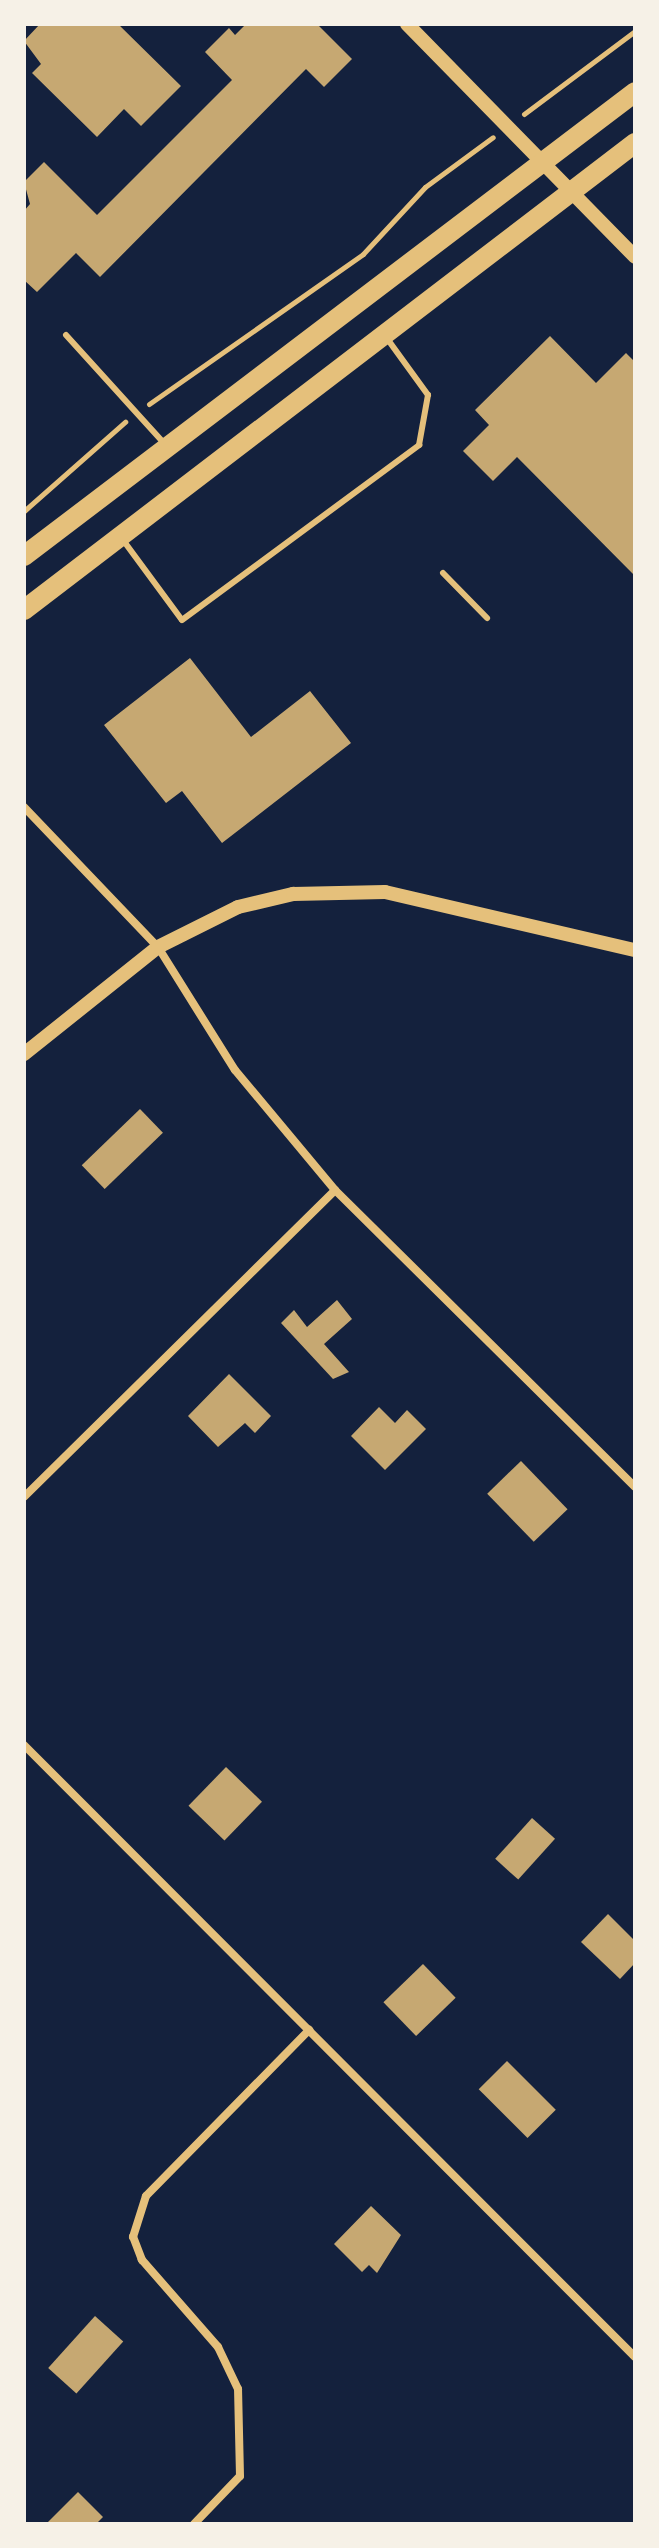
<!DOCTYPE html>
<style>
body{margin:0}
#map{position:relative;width:659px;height:2548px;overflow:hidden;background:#14213d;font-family:Arial,sans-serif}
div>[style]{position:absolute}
.building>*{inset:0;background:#c6a872;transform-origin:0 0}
.path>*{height:5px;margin:-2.5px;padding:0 2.5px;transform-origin:2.5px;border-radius:2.5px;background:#e5c07b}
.service>*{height:6px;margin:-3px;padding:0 3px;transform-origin:3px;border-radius:3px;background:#e5c07b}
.minor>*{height:8px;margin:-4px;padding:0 4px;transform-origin:4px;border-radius:4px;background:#e5c07b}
.tertiary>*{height:14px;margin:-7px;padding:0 7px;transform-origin:7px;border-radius:7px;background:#e5c07b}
.primary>*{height:20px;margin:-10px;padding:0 10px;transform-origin:10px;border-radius:10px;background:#e5c07b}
span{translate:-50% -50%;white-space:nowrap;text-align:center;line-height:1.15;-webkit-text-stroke:7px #f6f1e7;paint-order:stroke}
.frame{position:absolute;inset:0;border:26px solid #f6f1e7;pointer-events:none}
</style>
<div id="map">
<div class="building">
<div style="clip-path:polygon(40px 24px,118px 24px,181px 86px,141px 126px,124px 109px,97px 137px,32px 73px,41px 64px,24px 41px)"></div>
<div style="clip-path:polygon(246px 24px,317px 24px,352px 59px,324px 87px,306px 69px,100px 277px,76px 253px,37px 292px,24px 280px,24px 211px,30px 204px,24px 182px,44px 162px,97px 215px,232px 80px,205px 52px,229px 28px,235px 35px)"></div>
<div style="clip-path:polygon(550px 336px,596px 383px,626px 353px,635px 362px,635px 576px,517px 457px,493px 481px,463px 451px,489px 425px,475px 410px)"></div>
<div style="clip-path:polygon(190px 658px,251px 737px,310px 691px,351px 743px,222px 843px,182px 791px,166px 803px,104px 725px)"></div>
<div style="left:140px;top:1109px;width:33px;height:81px;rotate:46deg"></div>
<div style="clip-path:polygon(337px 1300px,352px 1319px,324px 1344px,349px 1372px,333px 1379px,281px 1323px,294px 1310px,307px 1327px)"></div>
<div style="clip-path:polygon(229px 1374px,271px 1416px,255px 1433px,245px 1423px,218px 1447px,188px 1416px)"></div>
<div style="clip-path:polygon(379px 1407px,395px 1423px,407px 1410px,426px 1429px,385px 1470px,351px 1436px)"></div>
<div style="left:521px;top:1461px;width:67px;height:47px;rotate:46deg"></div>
<div style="left:226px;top:1767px;width:50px;height:54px;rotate:44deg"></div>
<div style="left:532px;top:1818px;width:31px;height:55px;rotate:42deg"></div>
<div style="clip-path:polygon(608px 1914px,635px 1941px,635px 1963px,620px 1979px,581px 1942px)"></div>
<div style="left:423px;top:1964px;width:47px;height:55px;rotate:46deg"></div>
<div style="left:507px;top:2061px;width:69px;height:40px;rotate:45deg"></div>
<div style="clip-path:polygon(371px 2206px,401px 2235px,377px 2273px,369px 2265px,362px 2272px,334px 2244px)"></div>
<div style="left:95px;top:2316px;width:38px;height:70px;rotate:42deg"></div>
<div style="clip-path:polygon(78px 2492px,103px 2517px,96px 2524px,46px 2524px)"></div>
</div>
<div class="path">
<div style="left:524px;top:114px;width:139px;rotate:-36.8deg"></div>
<div style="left:149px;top:404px;width:261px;rotate:-35deg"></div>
<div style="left:363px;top:254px;width:91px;rotate:-47.2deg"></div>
<div style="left:425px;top:187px;width:84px;rotate:-36.3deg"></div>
<div style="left:24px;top:511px;width:135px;rotate:-41.4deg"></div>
</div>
<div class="service">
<div style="left:66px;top:335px;width:147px;rotate:47.8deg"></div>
<div style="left:123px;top:540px;width:99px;rotate:53.6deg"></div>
<div style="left:182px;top:620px;width:295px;rotate:-36.4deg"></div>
<div style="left:419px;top:445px;width:51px;rotate:-79.8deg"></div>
<div style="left:428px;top:395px;width:72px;rotate:-125.9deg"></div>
<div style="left:443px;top:573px;width:63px;rotate:45.6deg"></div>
</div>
<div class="minor">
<div style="left:24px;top:807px;width:194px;rotate:46.3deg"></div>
<div style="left:158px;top:947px;width:145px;rotate:58deg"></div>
<div style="left:235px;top:1070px;width:156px;rotate:50.2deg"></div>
<div style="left:335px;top:1190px;width:422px;rotate:44.7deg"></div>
<div style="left:24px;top:1497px;width:437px;rotate:-44.6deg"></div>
<div style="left:24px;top:1745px;width:865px;rotate:45.05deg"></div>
<div style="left:194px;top:2524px;width:66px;rotate:-46.2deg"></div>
<div style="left:240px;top:2476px;width:87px;rotate:-91.3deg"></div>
<div style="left:238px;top:2389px;width:47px;rotate:-115.5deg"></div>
<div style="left:218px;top:2347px;width:116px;rotate:-131.1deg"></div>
<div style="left:142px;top:2260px;width:25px;rotate:-111deg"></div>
<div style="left:133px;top:2237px;width:43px;rotate:-72.4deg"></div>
<div style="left:146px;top:2196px;width:233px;rotate:-45.5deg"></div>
</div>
<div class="tertiary">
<div style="left:407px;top:24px;width:326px;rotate:45.6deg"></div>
<div style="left:24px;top:1054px;width:171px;rotate:-38.6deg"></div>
<div style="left:158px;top:947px;width:89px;rotate:-26.6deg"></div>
<div style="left:238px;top:907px;width:57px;rotate:-13.3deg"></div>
<div style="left:293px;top:894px;width:92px;rotate:-1.2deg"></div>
<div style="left:385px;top:892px;width:257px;rotate:13.1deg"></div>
</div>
<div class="primary">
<div style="left:24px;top:556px;width:767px;rotate:-37.21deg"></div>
<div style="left:24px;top:610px;width:769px;rotate:-37.39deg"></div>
</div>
<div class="frame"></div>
</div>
